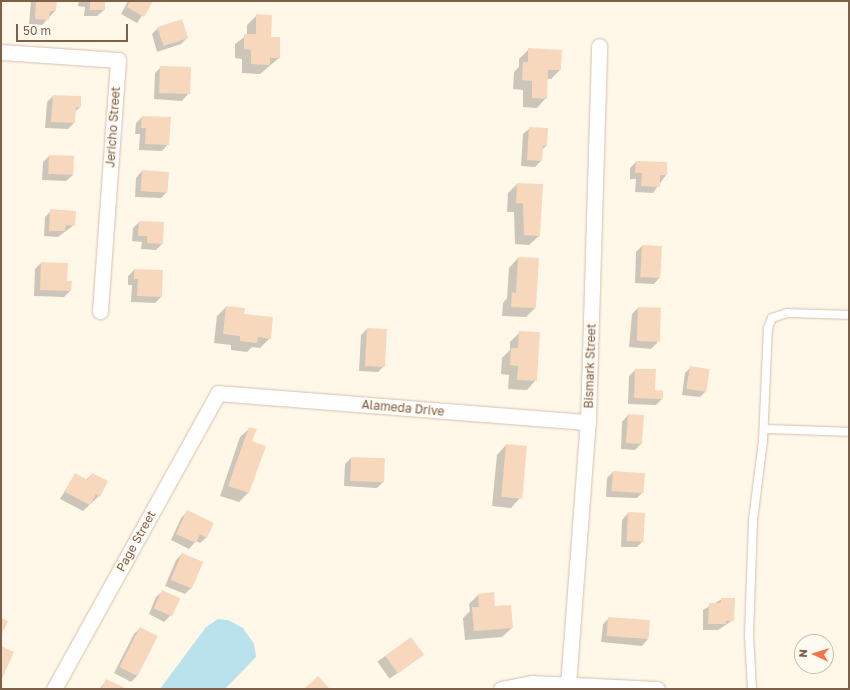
<!DOCTYPE html>
<style>
body{margin:0}
#map{position:relative;width:850px;height:690px;overflow:hidden;background:#fff8e9;font-family:"Golos Text",sans-serif}
div>[style]{position:absolute}
.water>*{inset:0;background:#bae2ec}
.shadow>*{inset:0;background:#0003;transform-origin:0 0}
.building>*{inset:0;background:#f8d8bd;transform-origin:0 0}
.roads{filter:drop-shadow(0 0 1px #d4c0ac) drop-shadow(0 0 1px #d4c0ac)}
.service>*{height:8px;margin:-4px;padding:0 4px;transform-origin:4px;border-radius:4px;background:#fff}
.minor>*{height:15px;margin:-7.5px;padding:0 7.5px;transform-origin:7.5px;border-radius:7.5px;background:#fff}
span{translate:-50% -50%;white-space:nowrap;text-align:center;line-height:1.15;-webkit-text-stroke:3.5px #fffbf2;paint-order:stroke}
.street-label{font-size:12px;color:#7e5f48}
.frame{position:absolute;inset:0;border:2px solid #7e5f48;pointer-events:none}
.north{position:absolute;left:794px;top:634px;width:40px;height:40px;box-sizing:border-box;background:#fffbf2;border:1px solid #cbbdae;border-radius:50%;rotate:274deg;font-size:11px;font-weight:700;line-height:16px;text-align:center;color:#7e5f48}
.north::after{content:'';display:block;margin:auto;width:14px;height:18px;background:#f67541;clip-path:polygon(50% 0,100% 100%,50% 72%,0 100%)}
.scale{position:absolute;left:16px;top:24px;width:112px;height:18px;box-sizing:border-box;border:2px solid #7e5f48;border-top:0;padding-left:5px;font-size:12px;line-height:14px;white-space:nowrap;color:#7e5f48;-webkit-text-stroke:3px #fffbf2;paint-order:stroke}
</style>
<div id="map">
<div class="water">
<div style="clip-path:polygon(218px 619px,228px 620px,243px 628px,254px 644px,256px 657px,225px 689px,160px 689px,206px 627px)"></div>
</div>
<div class="shadow">
<div style="clip-path:polygon(31px 1px,56px 1px,55px 11px,42px 25px,29px 24px)"></div>
<div style="clip-path:polygon(79px 1px,104px 1px,104px 10px,97px 16px,84px 16px,85px 7px,78px 6px)"></div>
<div style="clip-path:polygon(128px 1px,152px 1px,137px 23px,121px 14px)"></div>
<div style="clip-path:polygon(257px 15px,279px 58px,260px 74px,242px 73px,242px 59px,235px 58px,235px 44px,247px 35px,247px 25px)"></div>
<div style="clip-path:polygon(158px 28px,187px 38px,181px 44px,157px 52px,152px 34px)"></div>
<div style="clip-path:polygon(529px 49px,560px 70px,551px 79px,547px 79px,546px 98px,537px 108px,523px 107px,523px 90px,513px 89px,514px 72px,519px 67px,519px 59px)"></div>
<div style="clip-path:polygon(161px 67px,188px 94px,182px 101px,154px 99px,155px 73px)"></div>
<div style="clip-path:polygon(53px 96px,80px 97px,80px 107px,75px 112px,74px 123px,68px 129px,45px 128px,47px 102px)"></div>
<div style="clip-path:polygon(142px 117px,168px 144px,162px 151px,139px 150px,140px 134px,135px 134px,136px 123px)"></div>
<div style="clip-path:polygon(530px 128px,546px 146px,542px 150px,541px 161px,535px 167px,521px 166px,523px 134px)"></div>
<div style="clip-path:polygon(49px 156px,73px 157px,73px 175px,66px 181px,42px 180px,43px 162px)"></div>
<div style="clip-path:polygon(636px 162px,666px 175px,653px 193px,635px 192px,636px 179px,630px 179px,630px 168px)"></div>
<div style="clip-path:polygon(142px 171px,167px 192px,161px 198px,135px 197px,136px 178px)"></div>
<div style="clip-path:polygon(517px 184px,539px 236px,529px 245px,515px 244px,514px 212px,507px 212px,508px 193px)"></div>
<div style="clip-path:polygon(51px 211px,74px 225px,58px 237px,44px 236px,45px 217px)"></div>
<div style="clip-path:polygon(139px 222px,162px 244px,156px 250px,141px 249px,142px 242px,132px 241px,133px 228px)"></div>
<div style="clip-path:polygon(642px 246px,660px 277px,654px 284px,635px 283px,636px 252px)"></div>
<div style="clip-path:polygon(518px 258px,535px 308px,526px 317px,502px 316px,503px 303px,507px 298px,509px 268px)"></div>
<div style="clip-path:polygon(41px 263px,66px 282px,70px 291px,64px 297px,34px 296px,35px 269px)"></div>
<div style="clip-path:polygon(134px 270px,161px 297px,155px 303px,131px 302px,132px 285px,128px 285px,128px 276px)"></div>
<div style="clip-path:polygon(226px 307px,243px 315px,270px 338px,260px 348px,252px 347px,247px 352px,231px 350px,231px 345px,214px 343px,217px 316px)"></div>
<div style="clip-path:polygon(638px 308px,660px 309px,657px 343px,651px 349px,629px 347px,632px 314px)"></div>
<div style="clip-path:polygon(367px 329px,384px 366px,378px 372px,359px 371px,361px 335px)"></div>
<div style="clip-path:polygon(520px 332px,536px 380px,527px 390px,508px 389px,509px 375px,501px 374px,502px 358px,510px 350px,510px 342px)"></div>
<div style="clip-path:polygon(691px 367px,706px 391px,700px 397px,682px 395px,685px 373px)"></div>
<div style="clip-path:polygon(635px 370px,662px 399px,656px 405px,628px 404px,629px 376px)"></div>
<div style="clip-path:polygon(628px 415px,642px 443px,635px 450px,621px 449px,622px 422px)"></div>
<div style="clip-path:polygon(250px 428px,251px 442px,264px 446px,248px 493px,239px 502px,220px 496px,240px 437px)"></div>
<div style="clip-path:polygon(506px 445px,520px 498px,511px 508px,492px 506px,497px 455px)"></div>
<div style="clip-path:polygon(351px 458px,383px 482px,377px 488px,344px 486px,345px 464px)"></div>
<div style="clip-path:polygon(613px 472px,643px 492px,637px 498px,606px 497px,607px 478px)"></div>
<div style="clip-path:polygon(75px 474px,86px 480px,92px 474px,99px 496px,83px 511px,60px 499px)"></div>
<div style="clip-path:polygon(187px 512px,207px 537px,200px 543px,196px 541px,189px 549px,171px 540px,181px 518px)"></div>
<div style="clip-path:polygon(628px 513px,643px 541px,637px 547px,621px 547px,622px 520px)"></div>
<div style="clip-path:polygon(182px 554px,191px 588px,185px 594px,165px 586px,176px 560px)"></div>
<div style="clip-path:polygon(163px 591px,170px 616px,164px 622px,149px 614px,156px 597px)"></div>
<div style="clip-path:polygon(478px 595px,494px 607px,512px 628px,502px 637px,465px 640px,463px 618px,470px 611px,469px 604px)"></div>
<div style="clip-path:polygon(722px 599px,733px 620px,718px 630px,703px 630px,703px 610px)"></div>
<div style="clip-path:polygon(609px 618px,648px 639px,642px 646px,601px 642px,603px 624px)"></div>
<div style="clip-path:polygon(140px 628px,157px 637px,137px 676px,131px 682px,114px 673px,134px 634px)"></div>
<div style="left:411px;top:638px;width:21px;height:41px;rotate:55deg"></div>
<div style="clip-path:polygon(107px 680px,124px 689px,99px 689px)"></div>
</div>
<div class="building">
<div style="clip-path:polygon(36px 1px,57px 1px,56px 11px,50px 11px,49px 20px,35px 19px)"></div>
<div style="left:90px;top:1px;width:15px;height:9px"></div>
<div style="clip-path:polygon(130px 1px,153px 1px,144px 17px,127px 7px)"></div>
<div style="clip-path:polygon(256px 14px,272px 15px,271px 37px,280px 37px,280px 58px,270px 58px,270px 65px,251px 64px,251px 50px,244px 49px,244px 34px,256px 34px)"></div>
<div style="left:182px;top:19px;width:20px;height:26px;rotate:72deg"></div>
<div style="clip-path:polygon(528px 48px,562px 50px,561px 70px,548px 70px,547px 99px,532px 98px,532px 81px,522px 80px,523px 62px,528px 62px)"></div>
<div style="left:160px;top:66px;width:31px;height:27px;rotate:2deg"></div>
<div style="clip-path:polygon(53px 95px,81px 96px,81px 107px,76px 107px,75px 123px,51px 122px)"></div>
<div style="clip-path:polygon(142px 116px,171px 117px,169px 145px,145px 144px,146px 128px,141px 128px)"></div>
<div style="clip-path:polygon(529px 127px,548px 128px,547px 146px,543px 146px,542px 161px,527px 160px)"></div>
<div style="left:49px;top:155px;width:25px;height:19px;rotate:2deg"></div>
<div style="clip-path:polygon(636px 161px,667px 162px,667px 175px,660px 175px,660px 187px,641px 186px,642px 173px,635px 173px)"></div>
<div style="left:142px;top:170px;width:27px;height:21px;rotate:4deg"></div>
<div style="clip-path:polygon(517px 183px,543px 184px,540px 236px,524px 235px,523px 203px,516px 203px)"></div>
<div style="clip-path:polygon(50px 209px,76px 211px,75px 226px,66px 225px,65px 231px,49px 231px)"></div>
<div style="clip-path:polygon(139px 221px,164px 222px,163px 244px,147px 243px,147px 236px,138px 236px)"></div>
<div style="left:642px;top:245px;width:20px;height:32px;rotate:3deg"></div>
<div style="clip-path:polygon(518px 257px,539px 258px,536px 308px,511px 307px,512px 292px,516px 293px)"></div>
<div style="clip-path:polygon(41px 262px,68px 263px,67px 281px,72px 281px,71px 291px,40px 290px)"></div>
<div style="clip-path:polygon(134px 269px,163px 270px,162px 297px,137px 296px,138px 279px,134px 279px)"></div>
<div style="clip-path:polygon(226px 306px,245px 308px,244px 314px,273px 317px,271px 339px,258px 337px,257px 343px,240px 341px,240px 336px,223px 334px)"></div>
<div style="left:638px;top:307px;width:23px;height:34px;rotate:2deg"></div>
<div style="left:367px;top:328px;width:20px;height:38px;rotate:3deg"></div>
<div style="clip-path:polygon(519px 331px,540px 332px,537px 381px,517px 380px,518px 366px,510px 365px,511px 348px,518px 348px)"></div>
<div style="left:690px;top:366px;width:20px;height:23px;rotate:9deg"></div>
<div style="clip-path:polygon(635px 369px,656px 369px,655px 390px,663px 391px,663px 399px,634px 398px)"></div>
<div style="left:628px;top:414px;width:16px;height:29px;rotate:4deg"></div>
<div style="clip-path:polygon(249px 427px,257px 429px,252px 441px,266px 446px,249px 493px,228px 486px)"></div>
<div style="left:506px;top:444px;width:21px;height:53px;rotate:5deg"></div>
<div style="left:351px;top:457px;width:34px;height:24px;rotate:2deg"></div>
<div style="left:613px;top:471px;width:32px;height:20px;rotate:4deg"></div>
<div style="clip-path:polygon(75px 473px,88px 480px,92px 473px,108px 481px,100px 497px,96px 494px,90px 505px,65px 492px)"></div>
<div style="clip-path:polygon(187px 510px,214px 523px,207px 538px,200px 534px,196px 543px,176px 534px)"></div>
<div style="left:628px;top:512px;width:17px;height:29px;rotate:3deg"></div>
<div style="left:182px;top:553px;width:23px;height:29px;rotate:23deg"></div>
<div style="left:162px;top:590px;width:20px;height:20px;rotate:24deg"></div>
<div style="clip-path:polygon(494px 592px,495px 606px,511px 605px,513px 628px,474px 631px,472px 607px,479px 607px,478px 594px)"></div>
<div style="clip-path:polygon(721px 598px,735px 598px,734px 621px,726px 621px,726px 624px,708px 624px,709px 603px,721px 603px)"></div>
<div style="left:608px;top:617px;width:42px;height:19px;rotate:4deg"></div>
<div style="clip-path:polygon(1px 618px,8px 621px,1px 636px)"></div>
<div style="left:140px;top:627px;width:20px;height:45px;rotate:27deg"></div>
<div style="left:411px;top:637px;width:22px;height:32px;rotate:54deg"></div>
<div style="clip-path:polygon(1px 646px,14px 652px,1px 681px)"></div>
<div style="clip-path:polygon(318px 676px,330px 689px,304px 689px)"></div>
<div style="clip-path:polygon(106px 679px,127px 689px,101px 689px)"></div>
</div>
<div class="roads">
<div class="service">
<div style="left:764px;top:429px;width:85px;rotate:2deg"></div>
<div style="left:752px;top:689px;width:54px;rotate:-93.2deg"></div>
<div style="left:749px;top:635px;width:115px;rotate:-88deg"></div>
<div style="left:753px;top:520px;width:80px;rotate:-82.8deg"></div>
<div style="left:763px;top:441px;width:113px;rotate:-87.5deg"></div>
<div style="left:768px;top:328px;width:11px;rotate:-68deg"></div>
<div style="left:772px;top:318px;width:16px;rotate:-18deg"></div>
<div style="left:787px;top:313px;width:62px;rotate:1.8deg"></div>
</div>
<div class="minor">
<div style="left:1px;top:52px;width:117px;rotate:3.9deg"></div>
<div style="left:118px;top:60px;width:252px;rotate:94.1deg"></div>
<div style="left:568px;top:685px;width:264px;rotate:-85.7deg"></div>
<div style="left:588px;top:422px;width:376px;rotate:-88.3deg"></div>
<div style="left:54px;top:689px;width:338px;rotate:-61deg"></div>
<div style="left:218px;top:393px;width:371px;rotate:4.5deg"></div>
<div style="left:501px;top:689px;width:32px;rotate:-11deg"></div>
<div style="left:532px;top:683px;width:125px;rotate:2.7deg"></div>
</div>
</div>
<div class="street-label">
<span style="left:113px;top:127px;rotate:-86deg">Jericho Street</span>
<span style="left:590px;top:366px;rotate:-88deg">Bismark Street</span>
<span style="left:403px;top:408px;rotate:5deg">Alameda Drive</span>
<span style="left:136px;top:541px;rotate:-61deg">Page Street</span>
</div>
<div class="frame"></div>
<div class="north">N</div>
<div class="scale">50 m</div>
</div>
